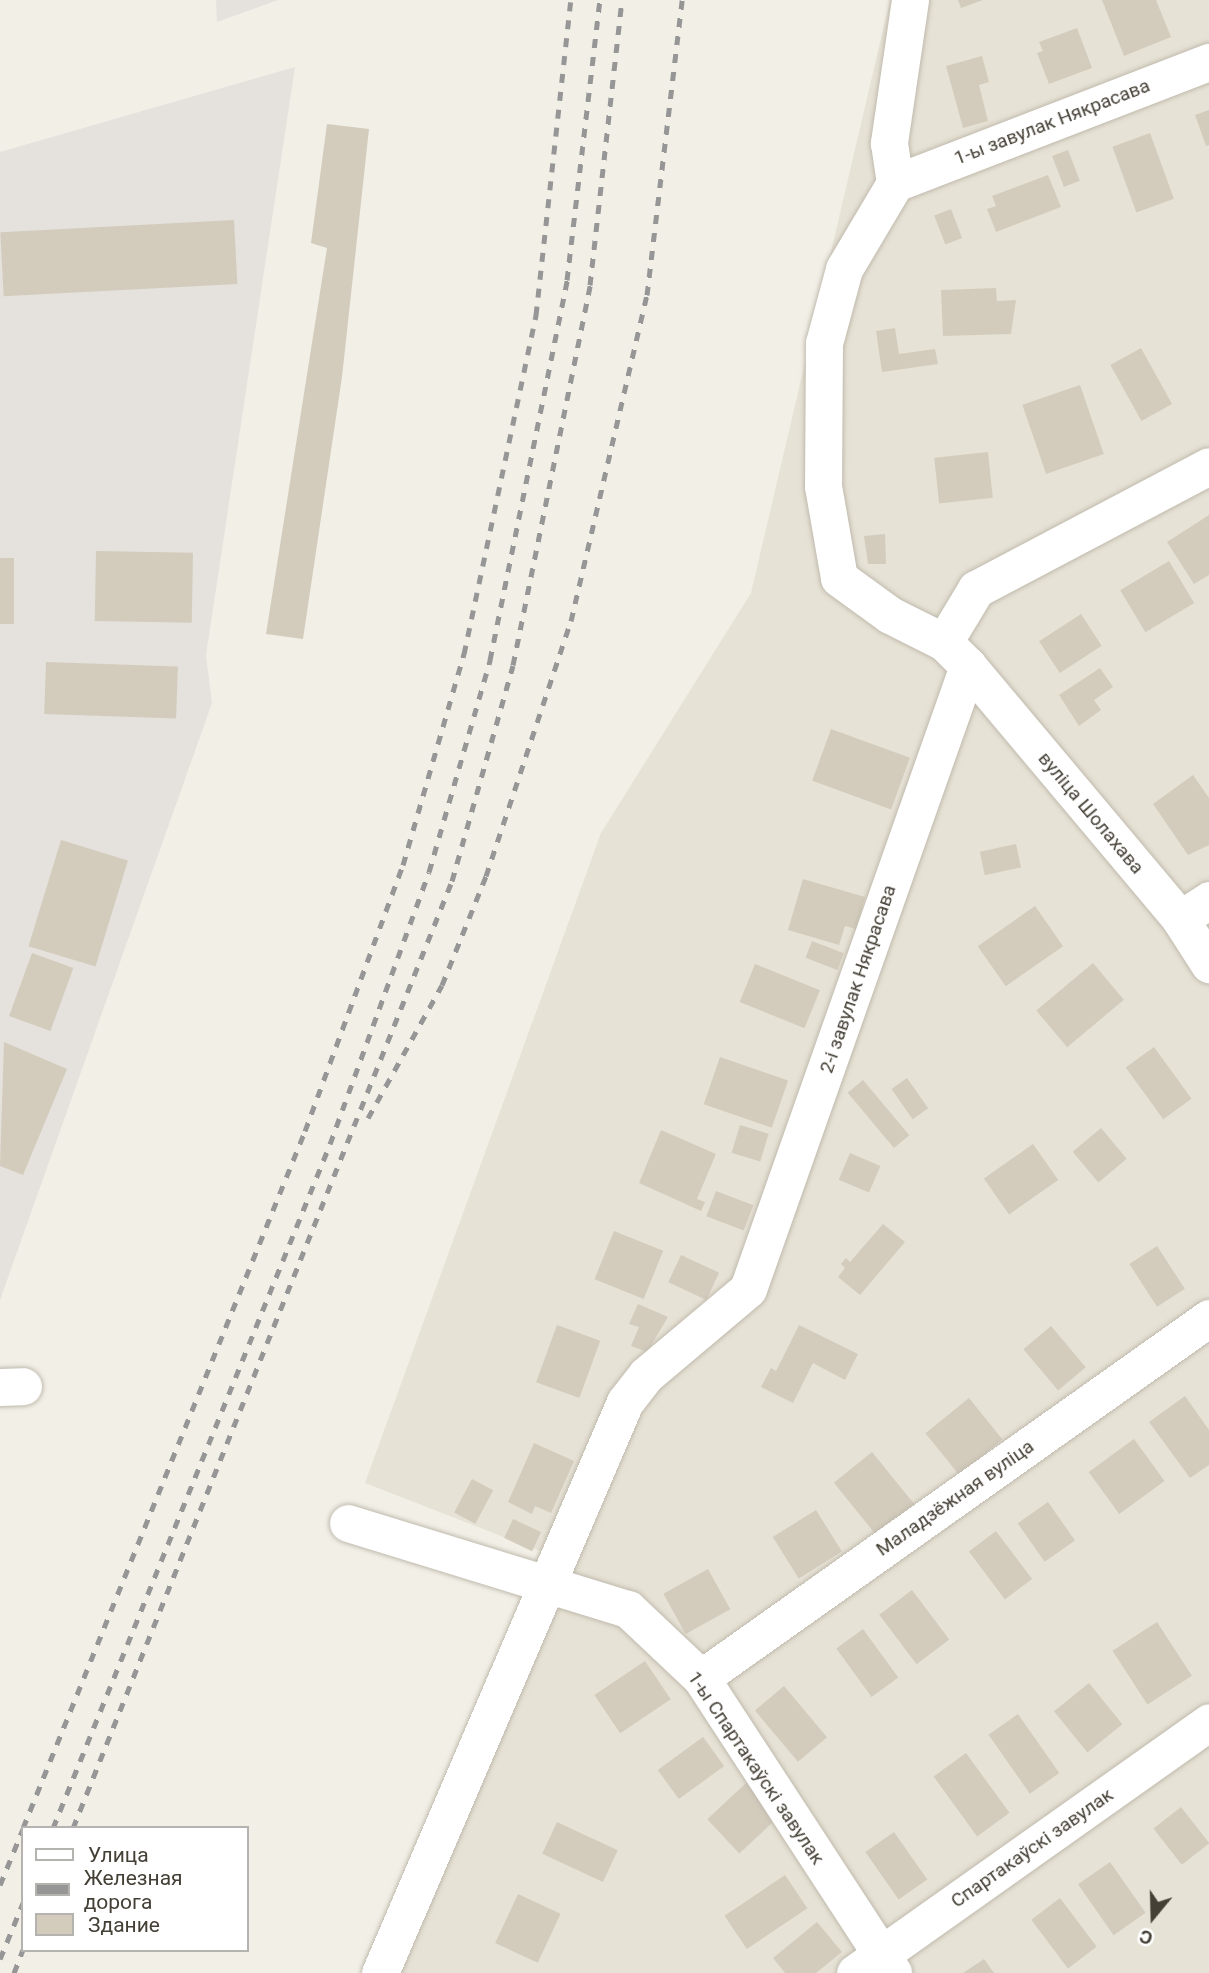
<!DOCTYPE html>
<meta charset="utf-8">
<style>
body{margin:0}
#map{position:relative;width:1209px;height:1973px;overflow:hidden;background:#f2efe7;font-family:Roboto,sans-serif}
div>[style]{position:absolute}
.residential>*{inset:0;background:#e6e2d5}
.industrial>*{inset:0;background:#e5e1dc}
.building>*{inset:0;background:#d3ccbd;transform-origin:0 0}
.roads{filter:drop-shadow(0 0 2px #c0baad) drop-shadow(0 0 2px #c0baad)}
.minor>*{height:37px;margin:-18.5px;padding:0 18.5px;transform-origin:18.5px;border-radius:18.5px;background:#fff}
.rail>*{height:5px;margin-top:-2.5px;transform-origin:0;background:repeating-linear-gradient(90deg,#969696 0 9px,transparent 0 18px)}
span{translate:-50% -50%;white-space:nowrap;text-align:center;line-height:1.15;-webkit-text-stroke:5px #fff;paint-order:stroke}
.street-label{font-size:19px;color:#454036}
.legend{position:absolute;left:21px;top:1826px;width:228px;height:126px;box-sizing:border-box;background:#fff;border:2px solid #b5b3af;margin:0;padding:9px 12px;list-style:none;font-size:21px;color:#454036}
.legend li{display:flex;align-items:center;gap:14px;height:35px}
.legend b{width:35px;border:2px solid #b5b3af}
.north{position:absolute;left:1118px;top:1882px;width:70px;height:70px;-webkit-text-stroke:5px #fff;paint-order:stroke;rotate:199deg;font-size:19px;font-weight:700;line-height:28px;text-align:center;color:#454036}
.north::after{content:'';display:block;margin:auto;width:24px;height:32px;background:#454036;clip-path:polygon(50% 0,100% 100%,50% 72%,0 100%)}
</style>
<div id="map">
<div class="residential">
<div style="clip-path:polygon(890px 0,1209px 0,1209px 1973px,396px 1973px,568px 1562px,365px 1483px,601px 833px,751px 593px)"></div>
</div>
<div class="industrial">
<div style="clip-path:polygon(216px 0,278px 0,217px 22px)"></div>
<div style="clip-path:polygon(295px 67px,206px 655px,212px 703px,0 1300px,0 152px)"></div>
</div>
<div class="building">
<div style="clip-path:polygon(958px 0,983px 0,961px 8px)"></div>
<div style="clip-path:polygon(1102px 0,1156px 0,1171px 37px,1124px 56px)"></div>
<div style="clip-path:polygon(1077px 28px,1092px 68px,1049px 84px,1037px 53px,1043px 51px,1039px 42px)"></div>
<div style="clip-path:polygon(982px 56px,989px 82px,979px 85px,988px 121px,963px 128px,946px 66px)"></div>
<div style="clip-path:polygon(1209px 110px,1209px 145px,1206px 146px,1195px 115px)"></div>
<div style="clip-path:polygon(327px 124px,369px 129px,342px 377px,303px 639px,266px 634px,327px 248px,311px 243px)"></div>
<div style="left:1150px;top:133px;width:70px;height:40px;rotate:70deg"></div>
<div style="left:1068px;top:150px;width:33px;height:17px;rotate:69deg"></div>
<div style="clip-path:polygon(1048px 175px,1061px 207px,996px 232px,987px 209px,996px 206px,992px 196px)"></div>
<div style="left:951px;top:209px;width:31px;height:18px;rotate:69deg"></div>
<div style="left:234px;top:220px;width:64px;height:234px;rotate:87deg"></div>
<div style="clip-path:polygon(996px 288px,997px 301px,1016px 300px,1011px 334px,943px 336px,941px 290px)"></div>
<div style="clip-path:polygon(895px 328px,899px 354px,935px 349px,938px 364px,882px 372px,876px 331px)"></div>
<div style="left:1141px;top:348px;width:64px;height:35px;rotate:61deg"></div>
<div style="left:1080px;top:385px;width:73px;height:61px;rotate:71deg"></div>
<div style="left:988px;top:452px;width:46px;height:54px;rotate:84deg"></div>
<div style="clip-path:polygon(1209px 515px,1209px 575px,1194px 584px,1167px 542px)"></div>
<div style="clip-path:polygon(885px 534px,886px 564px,868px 564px,864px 536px)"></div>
<div style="left:96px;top:551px;width:97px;height:70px;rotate:1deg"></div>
<div style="left:0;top:558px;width:14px;height:66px"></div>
<div style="left:1169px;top:561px;width:49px;height:57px;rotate:59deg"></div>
<div style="left:1081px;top:614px;width:38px;height:50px;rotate:57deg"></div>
<div style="left:46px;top:662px;width:132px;height:52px;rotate:2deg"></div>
<div style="clip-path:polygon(1100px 668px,1113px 687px,1094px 700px,1101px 710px,1079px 726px,1059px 695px)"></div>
<div style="left:831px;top:729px;width:84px;height:55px;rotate:20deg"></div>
<div style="clip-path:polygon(1193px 775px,1209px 798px,1209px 845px,1188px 855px,1153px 804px)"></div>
<div style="left:61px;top:840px;width:70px;height:111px;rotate:17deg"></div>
<div style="left:1016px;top:844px;width:24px;height:37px;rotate:78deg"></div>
<div style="clip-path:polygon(803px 879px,865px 897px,856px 929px,845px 926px,839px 945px,788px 930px)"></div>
<div style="left:1035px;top:906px;width:49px;height:70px;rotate:55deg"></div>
<div style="left:812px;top:941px;width:34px;height:18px;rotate:21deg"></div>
<div style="left:32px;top:953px;width:44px;height:67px;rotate:20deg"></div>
<div style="left:1093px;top:963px;width:48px;height:74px;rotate:50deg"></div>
<div style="left:755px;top:964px;width:70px;height:41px;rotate:22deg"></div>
<div style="clip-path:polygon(4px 1042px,67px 1069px,23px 1175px,0 1166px)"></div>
<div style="left:1154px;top:1047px;width:64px;height:35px;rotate:54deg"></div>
<div style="left:720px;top:1057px;width:72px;height:50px;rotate:19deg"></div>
<div style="left:907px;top:1078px;width:37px;height:19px;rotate:55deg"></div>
<div style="left:863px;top:1080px;width:72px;height:20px;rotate:50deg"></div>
<div style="left:740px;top:1125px;width:30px;height:29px;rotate:17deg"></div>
<div style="left:1101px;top:1128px;width:40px;height:37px;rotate:50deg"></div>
<div style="clip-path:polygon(661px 1130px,716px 1154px,697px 1199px,705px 1202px,701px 1211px,639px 1183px)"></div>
<div style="left:1033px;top:1144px;width:44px;height:60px;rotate:55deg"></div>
<div style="left:850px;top:1153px;width:33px;height:29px;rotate:23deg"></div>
<div style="left:716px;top:1191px;width:40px;height:27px;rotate:21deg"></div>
<div style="clip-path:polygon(883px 1224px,905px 1242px,860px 1295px,838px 1277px,845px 1268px,841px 1264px,846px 1258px,850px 1262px)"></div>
<div style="left:614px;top:1231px;width:53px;height:52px;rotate:22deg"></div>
<div style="left:1157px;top:1246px;width:51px;height:33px;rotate:57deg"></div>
<div style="left:681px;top:1255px;width:42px;height:30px;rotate:25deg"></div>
<div style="clip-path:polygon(638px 1304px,668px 1317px,647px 1352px,631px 1346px,639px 1327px,629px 1324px)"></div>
<div style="left:557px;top:1325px;width:46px;height:61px;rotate:20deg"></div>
<div style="clip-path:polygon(799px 1325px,858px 1354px,845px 1380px,813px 1363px,793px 1403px,761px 1387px,771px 1368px,776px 1371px)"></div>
<div style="left:1051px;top:1326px;width:54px;height:36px;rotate:50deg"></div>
<div style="clip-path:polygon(1185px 1396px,1209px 1430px,1209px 1465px,1190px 1478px,1149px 1422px)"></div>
<div style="left:969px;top:1398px;width:53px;height:56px;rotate:51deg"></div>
<div style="left:1134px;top:1439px;width:52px;height:56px;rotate:54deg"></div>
<div style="clip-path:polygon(534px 1443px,574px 1461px,551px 1513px,535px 1506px,532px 1514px,508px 1502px)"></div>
<div style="left:872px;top:1452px;width:67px;height:49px;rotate:51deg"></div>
<div style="left:472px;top:1479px;width:24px;height:38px;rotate:28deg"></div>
<div style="left:1048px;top:1502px;width:47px;height:37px;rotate:55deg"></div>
<div style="left:816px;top:1510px;width:49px;height:51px;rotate:58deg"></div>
<div style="left:513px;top:1519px;width:31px;height:21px;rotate:25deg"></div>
<div style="left:996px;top:1531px;width:60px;height:34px;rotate:53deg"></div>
<div style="left:708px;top:1569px;width:46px;height:51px;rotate:61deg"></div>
<div style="left:912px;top:1590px;width:62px;height:41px;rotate:53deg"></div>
<div style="left:1157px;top:1622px;width:64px;height:53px;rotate:57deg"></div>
<div style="left:863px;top:1629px;width:60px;height:33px;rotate:54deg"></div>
<div style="left:645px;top:1661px;width:46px;height:61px;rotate:56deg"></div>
<div style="left:1089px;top:1683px;width:53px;height:45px;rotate:51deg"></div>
<div style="left:784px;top:1686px;width:67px;height:38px;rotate:50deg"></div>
<div style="left:1018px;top:1714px;width:72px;height:36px;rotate:55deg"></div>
<div style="left:703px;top:1737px;width:36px;height:56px;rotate:54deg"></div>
<div style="left:966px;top:1753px;width:74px;height:40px;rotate:54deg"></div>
<div style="left:746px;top:1783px;width:47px;height:53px;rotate:47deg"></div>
<div style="left:1181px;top:1807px;width:46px;height:35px;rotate:52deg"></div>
<div style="left:557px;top:1822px;width:67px;height:35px;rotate:25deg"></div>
<div style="left:894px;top:1832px;width:58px;height:35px;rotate:55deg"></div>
<div style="left:1110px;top:1862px;width:62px;height:39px;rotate:55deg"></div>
<div style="left:785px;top:1875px;width:40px;height:73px;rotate:56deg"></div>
<div style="left:518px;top:1894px;width:47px;height:54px;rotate:25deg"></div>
<div style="left:1060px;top:1898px;width:61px;height:36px;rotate:53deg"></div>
<div style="clip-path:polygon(817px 1922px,842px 1952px,816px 1973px,785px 1973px,773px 1958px)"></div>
<div style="clip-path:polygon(984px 1959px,994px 1973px,963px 1973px)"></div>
</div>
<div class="roads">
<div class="minor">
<div style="left:910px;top:0;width:145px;rotate:98.4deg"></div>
<div style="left:889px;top:143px;width:40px;rotate:81.5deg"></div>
<div style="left:895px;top:183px;width:100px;rotate:120.7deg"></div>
<div style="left:844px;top:269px;width:77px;rotate:105.1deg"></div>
<div style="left:824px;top:343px;width:143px;rotate:90.4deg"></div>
<div style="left:823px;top:486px;width:93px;rotate:80.1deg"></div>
<div style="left:839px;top:578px;width:63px;rotate:36deg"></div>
<div style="left:890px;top:615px;width:60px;rotate:26.6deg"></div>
<div style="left:895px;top:183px;width:337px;rotate:-21.1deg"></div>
<div style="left:968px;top:666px;width:330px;rotate:50deg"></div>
<div style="left:1180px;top:919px;width:54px;rotate:57.2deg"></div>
<div style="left:1180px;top:919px;width:35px;rotate:-33deg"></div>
<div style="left:0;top:1387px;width:23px;rotate:-2deg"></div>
<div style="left:348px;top:1523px;width:293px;rotate:17.1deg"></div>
<div style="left:628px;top:1609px;width:100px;rotate:43.4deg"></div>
<div style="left:701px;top:1678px;width:352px;rotate:56.9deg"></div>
<div style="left:701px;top:1678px;width:623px;rotate:-35.32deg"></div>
<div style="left:380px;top:1973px;width:621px;rotate:-66.78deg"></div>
<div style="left:625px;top:1402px;width:34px;rotate:-52deg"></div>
<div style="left:646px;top:1375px;width:133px;rotate:-40.1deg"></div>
<div style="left:748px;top:1289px;width:661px;rotate:-70.55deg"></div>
<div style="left:968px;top:666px;width:34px;rotate:-135deg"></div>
<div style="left:944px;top:642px;width:62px;rotate:-58.9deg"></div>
<div style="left:976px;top:589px;width:263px;rotate:-27.8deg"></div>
<div style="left:855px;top:1973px;width:434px;rotate:-35.3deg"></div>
</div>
</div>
<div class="rail">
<div style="left:368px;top:1118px;width:152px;rotate:-60.9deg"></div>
<div style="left:442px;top:985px;width:118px;rotate:-68deg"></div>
<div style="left:486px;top:876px;width:269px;rotate:-71.6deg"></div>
<div style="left:571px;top:621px;width:335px;rotate:-76.9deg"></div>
<div style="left:647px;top:295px;width:297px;rotate:-83.2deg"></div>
<div style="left:23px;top:1828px;width:752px;rotate:-67.97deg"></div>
<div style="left:305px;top:1131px;width:283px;rotate:-69.8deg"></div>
<div style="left:403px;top:865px;width:220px;rotate:-73.9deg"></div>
<div style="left:464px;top:654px;width:347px;rotate:-78deg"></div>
<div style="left:536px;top:315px;width:317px;rotate:-83.7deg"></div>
<div style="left:53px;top:1828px;width:738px;rotate:-67.95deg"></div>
<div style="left:330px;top:1144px;width:289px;rotate:-70deg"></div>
<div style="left:429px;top:872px;width:221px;rotate:-73.9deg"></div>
<div style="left:490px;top:660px;width:388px;rotate:-78.5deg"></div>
<div style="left:567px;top:280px;width:282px;rotate:-83.3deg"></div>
<div style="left:73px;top:1828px;width:1020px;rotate:-68.19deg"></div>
<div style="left:452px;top:881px;width:224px;rotate:-74.2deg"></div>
<div style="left:513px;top:665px;width:388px;rotate:-78.5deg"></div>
<div style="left:590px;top:285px;width:287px;rotate:-83.6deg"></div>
<div style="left:0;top:1885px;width:61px;rotate:-67.7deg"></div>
<div style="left:0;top:1959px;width:61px;rotate:-67.7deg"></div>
<div style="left:14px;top:1973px;width:25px;rotate:-69deg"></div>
</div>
<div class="street-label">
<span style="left:1052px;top:122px;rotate:-21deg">1-ы завулак Някрасава</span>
<span style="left:1091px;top:813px;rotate:50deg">вуліца Шолахава</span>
<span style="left:858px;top:979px;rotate:-71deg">2-і завулак Някрасава</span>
<span style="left:955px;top:1498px;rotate:-35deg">Маладзёжная вуліца</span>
<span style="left:756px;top:1768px;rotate:56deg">1-ы Спартакаўскі завулак</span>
<span style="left:1032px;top:1848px;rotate:-35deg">Спартакаўскі завулак</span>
</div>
<ul class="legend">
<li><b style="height:9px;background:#fff"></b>Улица</li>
<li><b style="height:9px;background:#969696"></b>Железная дорога</li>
<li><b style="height:19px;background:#d3ccbd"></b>Здание</li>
</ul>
<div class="north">С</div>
</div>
